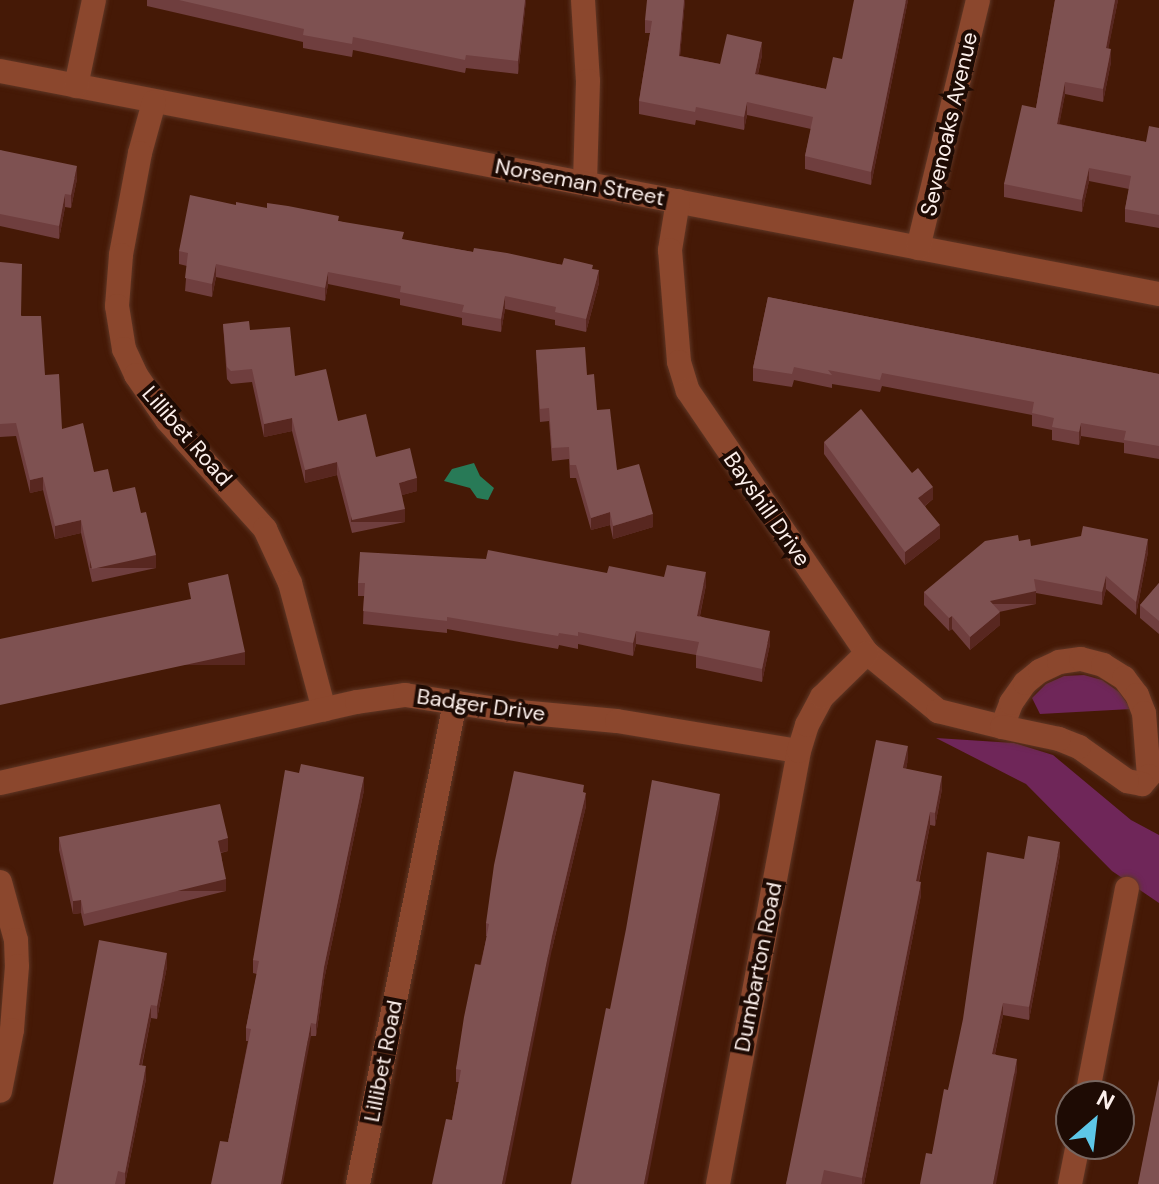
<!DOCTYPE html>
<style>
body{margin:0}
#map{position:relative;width:1159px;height:1184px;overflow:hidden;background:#451906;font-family:"DM Sans",sans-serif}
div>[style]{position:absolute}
.green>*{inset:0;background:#6f2659}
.water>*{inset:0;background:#287a57}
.roads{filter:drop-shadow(0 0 2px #5f3726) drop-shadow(0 0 2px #5f3726)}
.minor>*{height:24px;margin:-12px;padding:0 12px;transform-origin:12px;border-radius:12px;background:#8b472d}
.wall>*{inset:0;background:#6f3e3e}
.shaded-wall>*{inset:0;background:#582720;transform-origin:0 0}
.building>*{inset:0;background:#7e5151}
span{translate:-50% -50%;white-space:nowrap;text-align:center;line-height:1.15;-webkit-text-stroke:8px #1e0b04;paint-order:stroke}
.street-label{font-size:22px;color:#fcefeb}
.north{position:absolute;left:1055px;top:1080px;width:80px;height:80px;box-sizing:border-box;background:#1e0b04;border:2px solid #776660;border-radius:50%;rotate:28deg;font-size:22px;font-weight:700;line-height:32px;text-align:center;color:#fcefeb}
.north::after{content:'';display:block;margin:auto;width:28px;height:36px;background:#5dc7e8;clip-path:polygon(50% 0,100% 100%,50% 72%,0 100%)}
</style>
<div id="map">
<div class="green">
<div style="clip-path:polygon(1084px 675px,1102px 680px,1119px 692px,1131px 709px,1040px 714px,1032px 698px,1046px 684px,1064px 676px)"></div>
<div style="clip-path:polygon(936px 738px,1014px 743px,1053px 755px,1131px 820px,1159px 835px,1159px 903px,1112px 871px,1026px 784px)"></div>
</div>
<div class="water">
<div style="clip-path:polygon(474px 463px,480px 476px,494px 488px,488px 500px,477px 498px,470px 488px,444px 481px,452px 469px)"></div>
</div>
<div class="roads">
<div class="minor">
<div style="left:583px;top:0;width:81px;rotate:86.5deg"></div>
<div style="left:588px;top:81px;width:101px;rotate:91.7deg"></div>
<div style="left:0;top:71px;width:1180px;rotate:10.89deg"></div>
<div style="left:76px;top:86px;width:88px;rotate:-78.2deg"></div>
<div style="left:154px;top:102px;width:53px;rotate:105.4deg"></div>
<div style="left:140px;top:153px;width:104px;rotate:100.6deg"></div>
<div style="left:121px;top:255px;width:51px;rotate:94.5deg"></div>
<div style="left:117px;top:306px;width:44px;rotate:80.8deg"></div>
<div style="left:124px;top:349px;width:29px;rotate:65deg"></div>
<div style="left:136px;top:375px;width:55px;rotate:55.4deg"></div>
<div style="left:167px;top:420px;width:147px;rotate:48deg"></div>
<div style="left:265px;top:529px;width:60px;rotate:65.2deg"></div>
<div style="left:290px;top:583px;width:131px;rotate:75deg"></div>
<div style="left:678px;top:201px;width:50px;rotate:99.3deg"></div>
<div style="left:670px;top:250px;width:112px;rotate:85.4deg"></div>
<div style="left:679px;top:362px;width:30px;rotate:73deg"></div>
<div style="left:688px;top:391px;width:317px;rotate:55.7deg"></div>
<div style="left:867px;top:653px;width:92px;rotate:39.2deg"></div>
<div style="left:938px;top:711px;width:66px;rotate:14deg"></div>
<div style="left:1002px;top:727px;width:26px;rotate:-69deg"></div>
<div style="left:1011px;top:703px;width:24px;rotate:-55deg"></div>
<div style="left:1025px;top:683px;width:19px;rotate:-39deg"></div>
<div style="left:1040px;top:671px;width:21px;rotate:-25deg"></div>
<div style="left:1059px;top:662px;width:22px;rotate:-8deg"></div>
<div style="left:1081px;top:659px;width:23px;rotate:15deg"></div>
<div style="left:1103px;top:665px;width:25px;rotate:32deg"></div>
<div style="left:1124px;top:678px;width:21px;rotate:53deg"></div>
<div style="left:1137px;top:695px;width:19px;rotate:69deg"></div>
<div style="left:1144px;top:713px;width:63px;rotate:85.5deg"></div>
<div style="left:1149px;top:776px;width:11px;rotate:131deg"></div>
<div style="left:1142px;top:784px;width:15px;rotate:-169deg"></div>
<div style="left:1127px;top:781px;width:59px;rotate:-144.7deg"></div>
<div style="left:1079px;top:747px;width:22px;rotate:-158deg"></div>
<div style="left:1059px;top:739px;width:58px;rotate:-168.1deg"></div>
<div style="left:918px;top:248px;width:255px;rotate:-76.4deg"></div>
<div style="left:0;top:783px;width:366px;rotate:-12.8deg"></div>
<div style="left:357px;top:702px;width:49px;rotate:-8.3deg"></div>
<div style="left:405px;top:695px;width:105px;rotate:8.7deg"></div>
<div style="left:509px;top:711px;width:108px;rotate:5.3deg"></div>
<div style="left:617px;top:721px;width:184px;rotate:9.4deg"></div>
<div style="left:0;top:882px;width:60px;rotate:74.6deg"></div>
<div style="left:16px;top:940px;width:26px;rotate:88deg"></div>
<div style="left:17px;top:966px;width:64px;rotate:94.5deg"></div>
<div style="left:12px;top:1030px;width:62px;rotate:101.1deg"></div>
<div style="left:1087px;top:1096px;width:211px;rotate:-79.1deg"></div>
<div style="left:358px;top:1184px;width:492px;rotate:-78.6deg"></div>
<div style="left:718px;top:1184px;width:441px;rotate:-79.4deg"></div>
<div style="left:799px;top:751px;width:27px;rotate:-73deg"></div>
<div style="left:807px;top:725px;width:32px;rotate:-62deg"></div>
<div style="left:822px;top:697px;width:63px;rotate:-44.4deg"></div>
<div style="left:1070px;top:1184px;width:41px;rotate:-78.7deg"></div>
</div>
</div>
<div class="wall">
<div style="clip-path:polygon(147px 0,526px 0,518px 74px,466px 68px,465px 73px,353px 50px,352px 57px,303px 48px,303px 42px,147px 6px)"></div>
<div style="clip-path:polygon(685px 0,680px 56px,720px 64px,762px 55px,758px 74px,826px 89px,842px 59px,908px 0,871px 185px,805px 169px,805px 156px,811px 129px,747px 115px,744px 130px,696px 120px,695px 125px,639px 114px,639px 101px,650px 33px,645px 33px,645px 20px)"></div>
<div style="clip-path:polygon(1055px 0,1118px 0,1108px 49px,1111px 62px,1103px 102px,1065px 94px,1059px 124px,1146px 142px,1159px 128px,1159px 228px,1125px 222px,1125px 209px,1129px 189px,1089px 181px,1082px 212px,1004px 197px,1004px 184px,1036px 108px)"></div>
<div style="clip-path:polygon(0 150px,77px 179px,71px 208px,65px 207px,59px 239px,0 226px)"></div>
<div style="clip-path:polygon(236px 205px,339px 221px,404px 240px,473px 252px,593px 269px,599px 283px,586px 332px,555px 325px,555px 320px,505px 309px,501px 332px,462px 325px,462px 318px,400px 305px,400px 299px,328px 284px,325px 301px,216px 277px,212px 297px,185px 291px,187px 266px,179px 264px,179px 251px)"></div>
<div style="clip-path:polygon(0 262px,45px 375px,62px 429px,94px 472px,113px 492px,141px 513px,156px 568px,92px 582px,81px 533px,55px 539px,43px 490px,30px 493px,16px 436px,0 437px)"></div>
<div style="clip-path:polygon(768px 297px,1159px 374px,1159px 459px,1124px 453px,1124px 443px,1081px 436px,1079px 445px,1052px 440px,1052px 430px,1032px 426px,1032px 415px,882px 386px,880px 392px,832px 384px,832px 388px,794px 380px,792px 387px,753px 381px,753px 368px)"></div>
<div style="clip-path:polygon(223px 324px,250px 330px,338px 421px,376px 457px,417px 491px,402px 495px,405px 522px,352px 533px,337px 475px,305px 483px,292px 431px,264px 437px,252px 382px,231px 384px,227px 379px)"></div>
<div style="clip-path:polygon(536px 350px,587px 375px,597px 410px,617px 470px,653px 527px,613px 539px,610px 525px,591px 530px,576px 478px,570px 478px,569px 459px,552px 461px,549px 421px,540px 422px)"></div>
<div style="clip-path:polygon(824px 442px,933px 499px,925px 506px,940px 538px,905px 565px,824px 454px)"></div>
<div style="clip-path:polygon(1019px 541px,1031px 546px,1148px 552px,1136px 615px,1106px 589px,1102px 605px,1036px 593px,1036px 604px,999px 612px,1000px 625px,970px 650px,952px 629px,949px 631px,924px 605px,924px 592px)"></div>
<div style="clip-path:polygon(607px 573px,706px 585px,700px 616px,770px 644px,762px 682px,696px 668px,696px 655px,636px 644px,633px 656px,578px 644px,578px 649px,559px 645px,558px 649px,447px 629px,447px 633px,363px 624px,364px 596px,358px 596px,358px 583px)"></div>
<div style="clip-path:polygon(1159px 583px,1159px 634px,1140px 618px,1140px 605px)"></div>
<div style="clip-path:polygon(908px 759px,906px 769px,942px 789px,935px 826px,930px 825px,919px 882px,921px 895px,864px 1184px,786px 1184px)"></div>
<div style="clip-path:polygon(364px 790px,324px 980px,316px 1036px,311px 1036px,228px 1142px,248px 1041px,246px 1041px,246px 1028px,257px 974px,253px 973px,253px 960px)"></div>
<div style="clip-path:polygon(584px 793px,586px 806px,552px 949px,452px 1120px,459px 1082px,456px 1082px,456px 1069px,487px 936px,486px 936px,486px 923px)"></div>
<div style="clip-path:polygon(59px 837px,228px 851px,221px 853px,226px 891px,84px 926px,81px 913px,73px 914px,59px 850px)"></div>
<div style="clip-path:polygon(1060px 855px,1029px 1020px,1003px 1015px,995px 1054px,1017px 1072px,932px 1154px,948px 1090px,1024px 859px)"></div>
<div style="clip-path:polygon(167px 966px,157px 1019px,151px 1018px,142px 1066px,146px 1079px,125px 1184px,53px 1184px)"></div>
</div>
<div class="shaded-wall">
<div style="clip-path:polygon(525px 0,526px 0,518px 74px,518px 61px)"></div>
<div style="clip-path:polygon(684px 0,685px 0,679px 68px,679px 56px)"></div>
<div style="clip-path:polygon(906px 0,908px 0,871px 185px,871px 172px)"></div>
<div style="clip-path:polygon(1115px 0,1118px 0,1106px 61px,1106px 48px)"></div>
<div style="clip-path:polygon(762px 42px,762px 55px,755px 87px,755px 74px)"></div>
<div style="clip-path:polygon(1111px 49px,1111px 62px,1103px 102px,1103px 89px)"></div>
<div style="clip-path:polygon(1065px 82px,1065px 94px,1057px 137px,1057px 124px)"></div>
<div style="clip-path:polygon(747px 102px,747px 115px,744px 130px,744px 117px)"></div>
<div style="clip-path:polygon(77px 166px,77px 179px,71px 208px,71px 195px)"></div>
<div style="clip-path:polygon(1089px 168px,1089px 181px,1082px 212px,1082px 200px)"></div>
<div style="clip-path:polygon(65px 194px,65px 207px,59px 239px,59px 226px)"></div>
<div style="clip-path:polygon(216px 264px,216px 277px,212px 297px,212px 284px)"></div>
<div style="clip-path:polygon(599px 270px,599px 283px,586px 332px,586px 319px)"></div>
<div style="clip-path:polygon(328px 272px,328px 284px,325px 301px,325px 288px)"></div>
<div style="clip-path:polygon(505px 296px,505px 309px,501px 332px,501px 319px)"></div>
<div style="clip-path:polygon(292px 418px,292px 431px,264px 437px,264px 424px)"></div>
<div style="clip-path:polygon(1081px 423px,1081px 436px,1079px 445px,1079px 432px)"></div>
<div style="clip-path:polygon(337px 462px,337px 475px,305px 483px,305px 470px)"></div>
<div style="clip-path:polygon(43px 477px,43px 490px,30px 493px,30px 480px)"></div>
<div style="clip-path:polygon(417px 478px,417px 491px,399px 496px,399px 483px)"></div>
<div style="clip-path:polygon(933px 487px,933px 499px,918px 511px,918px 498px)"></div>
<div style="left:405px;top:509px;width:13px;height:54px;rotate:90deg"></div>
<div style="clip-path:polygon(610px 512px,610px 525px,591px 530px,591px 518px)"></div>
<div style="clip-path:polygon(653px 514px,653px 527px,613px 539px,613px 526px)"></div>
<div style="clip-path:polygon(81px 520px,81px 533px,55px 539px,55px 526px)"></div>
<div style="clip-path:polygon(940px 525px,940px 538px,905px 565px,905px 552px)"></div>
<div style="clip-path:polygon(1148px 539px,1148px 552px,1136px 615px,1136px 602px)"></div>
<div style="left:156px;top:555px;width:13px;height:66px;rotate:90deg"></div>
<div style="clip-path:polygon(706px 572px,706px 585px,697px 629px,697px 616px)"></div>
<div style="clip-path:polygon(1106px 576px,1106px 589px,1102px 605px,1102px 592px)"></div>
<div style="left:1036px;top:591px;width:13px;height:47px;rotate:90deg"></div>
<div style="clip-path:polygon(1000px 612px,1000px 625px,970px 650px,970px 637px)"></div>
<div style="clip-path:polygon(952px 616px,952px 629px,949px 631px,949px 618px)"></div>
<div style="clip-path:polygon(636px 631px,636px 644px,633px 656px,633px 643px)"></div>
<div style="clip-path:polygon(770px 631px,770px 644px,762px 682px,762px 669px)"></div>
<div style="left:245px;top:652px;width:13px;height:251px;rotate:90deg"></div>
<div style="clip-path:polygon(908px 746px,908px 759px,903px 781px,903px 768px)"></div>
<div style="clip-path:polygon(942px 776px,942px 789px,935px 826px,935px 813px)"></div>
<div style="clip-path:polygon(364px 777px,364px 790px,324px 980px,316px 1036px,316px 1024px,324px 967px)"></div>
<div style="clip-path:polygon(586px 793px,586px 806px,552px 949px,505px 1184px,502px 1184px,552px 936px)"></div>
<div style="clip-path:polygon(720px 794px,720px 807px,647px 1184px,644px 1184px)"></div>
<div style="clip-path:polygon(930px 812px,930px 825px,916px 894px,916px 881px)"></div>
<div style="clip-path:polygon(228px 838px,228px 851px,218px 853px,218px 841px)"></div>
<div style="clip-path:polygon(1060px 842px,1060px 855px,1029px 1020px,1029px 1007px)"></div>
<div style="left:226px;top:879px;width:12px;height:146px;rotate:90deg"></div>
<div style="clip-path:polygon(921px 882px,921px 895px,864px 1184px,862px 1184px,862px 1178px)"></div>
<div style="clip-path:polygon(81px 900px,81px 913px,73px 914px,73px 901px)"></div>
<div style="clip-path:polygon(167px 953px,167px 966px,157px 1019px,157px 1006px)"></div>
<div style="clip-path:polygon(1003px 1003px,1003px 1015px,992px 1067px,992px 1054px)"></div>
<div style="clip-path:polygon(151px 1005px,151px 1018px,139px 1078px,139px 1065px)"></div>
<div style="clip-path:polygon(311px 1023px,311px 1036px,283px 1184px,281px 1184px)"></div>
<div style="clip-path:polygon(1017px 1059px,1017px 1072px,996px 1184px,993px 1184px)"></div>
<div style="clip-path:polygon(146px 1066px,146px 1079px,125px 1184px,125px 1173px)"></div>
</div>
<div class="building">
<div style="clip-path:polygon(179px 0,525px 0,518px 61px,466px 55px,465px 60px,353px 37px,352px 44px,303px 35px,304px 29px)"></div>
<div style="clip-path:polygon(647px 0,684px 0,679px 56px,720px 64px,727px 34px,762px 42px,755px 74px,826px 89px,833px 57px,842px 59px,854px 0,906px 0,871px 172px,805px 156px,813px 117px,747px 102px,744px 117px,696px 107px,695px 112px,639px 101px,652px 21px,645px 20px)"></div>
<div style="clip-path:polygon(1055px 0,1115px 0,1106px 48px,1111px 49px,1103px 89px,1065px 82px,1057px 124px,1146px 142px,1149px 126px,1159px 128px,1159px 215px,1125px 209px,1131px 176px,1089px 168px,1082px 200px,1004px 184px,1022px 105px,1036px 108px)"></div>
<div style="clip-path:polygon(0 150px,77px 166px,71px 195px,65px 194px,59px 226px,0 214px)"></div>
<div style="clip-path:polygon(190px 195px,236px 205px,236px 202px,267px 208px,267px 203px,288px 206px,339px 216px,338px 221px,404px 232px,402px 239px,473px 252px,474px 248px,507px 253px,562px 265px,564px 258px,593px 265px,592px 269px,599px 270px,586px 319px,555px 312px,556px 307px,505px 296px,501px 319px,462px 312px,464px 305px,400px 292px,401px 286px,328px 272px,325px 288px,216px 264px,212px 284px,185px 278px,188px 253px,179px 251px)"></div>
<div style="clip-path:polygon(0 262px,22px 264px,21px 316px,41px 316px,45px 375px,59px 374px,62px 429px,83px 423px,94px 472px,108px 469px,113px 492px,135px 487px,141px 513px,146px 512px,156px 555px,92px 569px,81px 520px,55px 526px,43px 477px,30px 480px,16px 423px,0 424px)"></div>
<div style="clip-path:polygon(768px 297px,1159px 374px,1159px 446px,1124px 440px,1126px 431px,1081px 423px,1079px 432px,1052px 427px,1054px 418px,1032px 413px,1034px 402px,882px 373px,880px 380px,828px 370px,832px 375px,794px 367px,792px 374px,753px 368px)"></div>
<div style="clip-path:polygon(249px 321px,250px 330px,290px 327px,295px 376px,326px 369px,338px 421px,366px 414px,376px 457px,410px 448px,417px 478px,399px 483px,405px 509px,352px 520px,337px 462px,305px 470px,292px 418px,264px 424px,252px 369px,231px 371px,227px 367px,223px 324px)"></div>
<div style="clip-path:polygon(585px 347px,587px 375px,594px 374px,597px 410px,610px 409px,617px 470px,639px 464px,653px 514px,613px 526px,610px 512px,591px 518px,576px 465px,570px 465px,569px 447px,552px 448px,549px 408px,540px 409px,536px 350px)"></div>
<div style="clip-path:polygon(861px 409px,912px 473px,918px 468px,933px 487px,918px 498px,940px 525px,905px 552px,824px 442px)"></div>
<div style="clip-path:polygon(1083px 526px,1148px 539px,1136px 602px,1106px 576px,1102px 592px,1034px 579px,1036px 591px,990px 601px,1000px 612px,970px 637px,952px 616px,949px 618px,924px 592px,985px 541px,1018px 535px,1019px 541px,1030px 539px,1031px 546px,1081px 536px)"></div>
<div style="clip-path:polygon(488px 550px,607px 573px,609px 566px,664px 577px,667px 565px,706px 572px,697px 616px,770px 631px,762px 669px,696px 655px,699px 642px,636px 631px,633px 643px,578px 632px,578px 636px,559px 633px,558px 636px,447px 617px,447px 621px,363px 611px,365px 583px,358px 583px,360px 552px,486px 559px)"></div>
<div style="clip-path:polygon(228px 574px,245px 652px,0 705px,0 639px,191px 599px,188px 583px)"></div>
<div style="clip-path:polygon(1159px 583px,1159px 621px,1140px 605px)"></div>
<div style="clip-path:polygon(876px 740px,908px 746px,903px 768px,942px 776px,935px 813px,930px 812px,916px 881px,921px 882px,862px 1178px,824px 1170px,821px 1184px,786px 1184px)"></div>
<div style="clip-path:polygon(301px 764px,364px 777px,324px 967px,316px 1024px,311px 1023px,281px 1184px,211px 1184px,220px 1141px,228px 1142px,251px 1029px,246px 1028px,259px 961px,253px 960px,285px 770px,299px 773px)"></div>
<div style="clip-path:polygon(514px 771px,584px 785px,583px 792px,586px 793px,552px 936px,502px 1184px,432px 1184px,446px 1119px,452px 1120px,461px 1070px,456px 1069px,464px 1017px,475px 964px,481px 965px,489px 924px,486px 923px,494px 865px)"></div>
<div style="clip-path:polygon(652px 780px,720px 794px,644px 1184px,571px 1184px,606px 1008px,610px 1009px,626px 929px)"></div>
<div style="clip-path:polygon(220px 804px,228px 838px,218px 841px,226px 879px,84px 914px,81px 900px,73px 901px,59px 837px)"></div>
<div style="clip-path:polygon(1028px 836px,1060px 842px,1029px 1007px,1003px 1003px,992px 1054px,1017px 1059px,993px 1184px,920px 1184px,926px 1153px,932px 1154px,944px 1089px,948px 1090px,963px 1019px,987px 852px,1024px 859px)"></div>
<div style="clip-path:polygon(99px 940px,167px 953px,157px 1006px,151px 1005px,139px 1065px,146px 1066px,125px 1173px,118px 1171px,115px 1184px,53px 1184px)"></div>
<div style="clip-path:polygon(1159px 1079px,1159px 1184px,1138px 1184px)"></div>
</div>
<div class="street-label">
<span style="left:949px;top:124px;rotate:-77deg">Sevenoaks Avenue</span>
<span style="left:580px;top:182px;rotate:11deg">Norseman Street</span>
<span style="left:187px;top:436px;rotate:49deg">Lillibet Road</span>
<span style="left:767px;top:509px;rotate:55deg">Bayshill Drive</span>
<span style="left:481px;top:705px;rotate:8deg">Badger Drive</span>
<span style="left:758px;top:967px;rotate:-79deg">Dumbarton Road</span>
<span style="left:383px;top:1061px;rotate:-79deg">Lillibet Road</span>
</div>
<div class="north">N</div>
</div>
